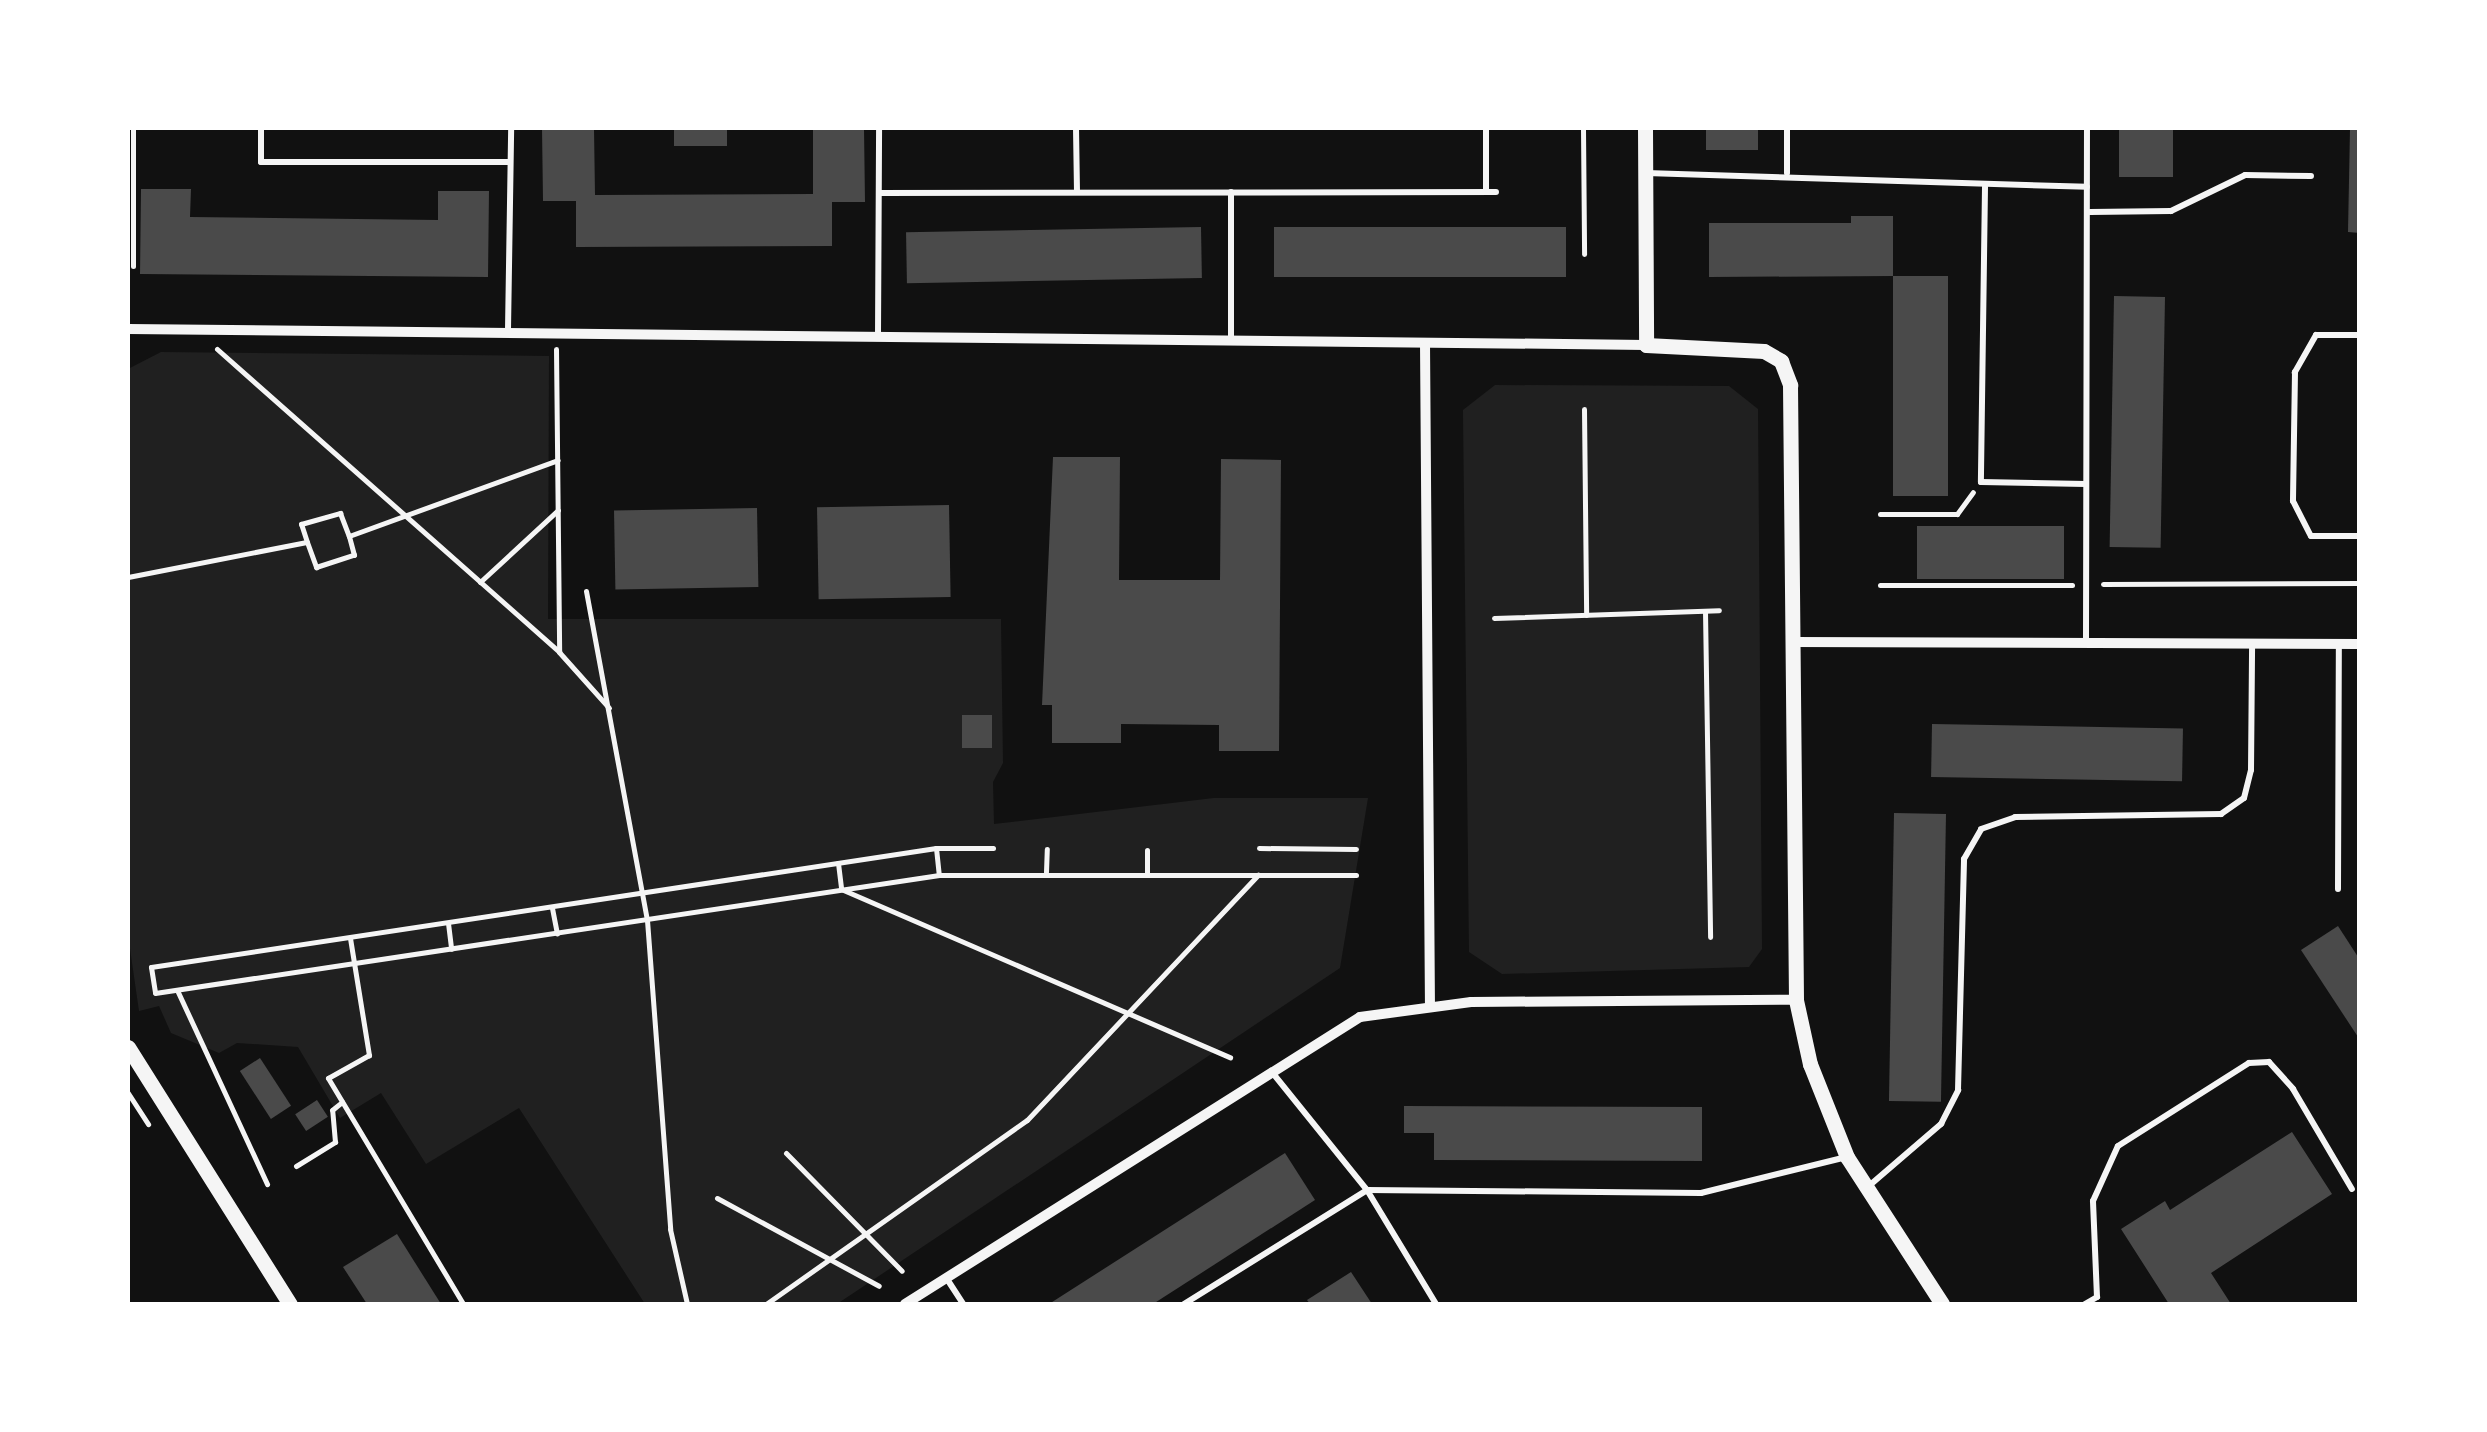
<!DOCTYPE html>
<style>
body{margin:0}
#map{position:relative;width:2487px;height:1432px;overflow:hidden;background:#111;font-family:"Open Sans",sans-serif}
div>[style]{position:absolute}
.green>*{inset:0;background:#202020}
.building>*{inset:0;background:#4a4a4a;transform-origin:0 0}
.path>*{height:5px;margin:-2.5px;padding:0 2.5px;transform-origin:2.5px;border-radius:2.5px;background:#f5f5f5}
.service>*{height:6px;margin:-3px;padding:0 3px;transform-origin:3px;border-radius:3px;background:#f5f5f5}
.minor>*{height:10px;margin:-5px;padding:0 5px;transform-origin:5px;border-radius:5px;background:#f5f5f5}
.tertiary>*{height:15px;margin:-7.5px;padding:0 7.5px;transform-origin:7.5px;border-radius:7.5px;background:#f5f5f5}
span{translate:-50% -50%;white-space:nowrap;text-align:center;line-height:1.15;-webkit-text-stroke:10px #fff;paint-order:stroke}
.frame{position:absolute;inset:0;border:130px solid #fff;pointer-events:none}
</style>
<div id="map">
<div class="green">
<div style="clip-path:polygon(161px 352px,549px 356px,548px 619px,1001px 619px,1003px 763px,993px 782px,994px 824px,1214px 798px,1368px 798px,1340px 968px,837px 1304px,645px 1304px,519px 1108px,426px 1164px,381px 1093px,340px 1118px,298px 1047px,237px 1043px,219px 1053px,171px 1033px,159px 1006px,139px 1011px,128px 935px,128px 369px)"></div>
<div style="clip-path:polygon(1495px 385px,1729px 386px,1758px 409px,1762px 949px,1749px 967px,1502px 974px,1469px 952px,1463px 410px)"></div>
</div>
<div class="building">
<div style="clip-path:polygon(542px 128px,594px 128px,595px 195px,813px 194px,813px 128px,864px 128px,865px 202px,832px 202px,832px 246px,576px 247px,576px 201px,543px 201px)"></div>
<div style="left:674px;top:128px;width:53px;height:18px"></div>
<div style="left:1706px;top:128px;width:52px;height:22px"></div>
<div style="left:2119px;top:128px;width:54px;height:49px"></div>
<div style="clip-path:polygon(2350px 128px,2360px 128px,2360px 233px,2348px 232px)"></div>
<div style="clip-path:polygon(141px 189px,191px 189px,190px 217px,438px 220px,438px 191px,489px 191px,488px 277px,140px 274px)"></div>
<div style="clip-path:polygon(1851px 216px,1893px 216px,1893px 276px,1709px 277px,1709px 223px,1851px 223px)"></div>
<div style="left:1201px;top:227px;width:51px;height:295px;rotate:89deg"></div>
<div style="left:1274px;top:227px;width:292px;height:50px"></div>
<div style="left:1893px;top:276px;width:55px;height:220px"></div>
<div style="left:2114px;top:296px;width:51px;height:251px;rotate:1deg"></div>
<div style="clip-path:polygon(1053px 457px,1120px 457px,1119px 580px,1220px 580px,1221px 459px,1281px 460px,1279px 751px,1219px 751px,1219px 725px,1121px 724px,1121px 743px,1052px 743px,1052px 705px,1042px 705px)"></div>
<div style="left:949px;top:505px;width:92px;height:132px;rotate:89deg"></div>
<div style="left:757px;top:508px;width:79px;height:143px;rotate:89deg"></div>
<div style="left:1917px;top:526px;width:147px;height:53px"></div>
<div style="left:962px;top:715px;width:30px;height:33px"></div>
<div style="left:1932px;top:724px;width:251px;height:53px;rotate:1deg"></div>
<div style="left:1894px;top:813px;width:52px;height:288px;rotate:1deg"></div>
<div style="clip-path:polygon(2338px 926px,2360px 960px,2360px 1040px,2301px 950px)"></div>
<div style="left:260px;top:1058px;width:57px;height:24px;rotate:57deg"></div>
<div style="left:317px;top:1100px;width:20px;height:26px;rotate:57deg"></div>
<div style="clip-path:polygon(1404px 1106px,1702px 1107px,1702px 1161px,1434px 1160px,1434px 1133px,1404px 1133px)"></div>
<div style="clip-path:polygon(2292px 1132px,2332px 1194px,2211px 1273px,2231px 1304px,2169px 1304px,2121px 1229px,2165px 1201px,2170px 1210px)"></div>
<div style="clip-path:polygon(1285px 1153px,1315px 1200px,1153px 1304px,1049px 1304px)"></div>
<div style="clip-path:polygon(397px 1234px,441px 1304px,367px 1304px,343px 1267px)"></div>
<div style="clip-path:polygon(1351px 1272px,1372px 1304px,1310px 1304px,1307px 1300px)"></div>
</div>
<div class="path">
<div style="left:133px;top:128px;width:138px;rotate:90deg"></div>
<div style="left:1583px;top:128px;width:126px;rotate:89.5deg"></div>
<div style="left:217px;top:349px;width:457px;rotate:41.5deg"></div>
<div style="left:556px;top:349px;width:303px;rotate:89.4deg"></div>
<div style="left:559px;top:652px;width:75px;rotate:48.2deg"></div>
<div style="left:1584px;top:409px;width:206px;rotate:89.4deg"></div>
<div style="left:1880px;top:514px;width:77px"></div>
<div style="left:1957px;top:514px;width:27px;rotate:-54deg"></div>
<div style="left:307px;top:542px;width:27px;rotate:70deg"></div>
<div style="left:316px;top:567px;width:40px;rotate:-18deg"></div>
<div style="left:354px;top:555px;width:20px;rotate:-105deg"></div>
<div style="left:128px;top:577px;width:182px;rotate:-11.1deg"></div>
<div style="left:307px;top:542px;width:19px;rotate:-108deg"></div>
<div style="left:301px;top:524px;width:41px;rotate:-15.8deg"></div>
<div style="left:340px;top:513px;width:25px;rotate:69deg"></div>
<div style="left:349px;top:536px;width:222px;rotate:-20deg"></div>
<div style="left:480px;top:582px;width:106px;rotate:-42.7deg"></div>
<div style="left:2103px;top:584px;width:257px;rotate:-0.2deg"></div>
<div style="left:1880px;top:585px;width:192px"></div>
<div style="left:586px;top:591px;width:335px;rotate:79.5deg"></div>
<div style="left:647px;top:920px;width:310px;rotate:85.7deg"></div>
<div style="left:670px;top:1229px;width:77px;rotate:77.2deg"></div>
<div style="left:1705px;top:611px;width:326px;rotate:89.1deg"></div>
<div style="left:1494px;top:618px;width:225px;rotate:-2deg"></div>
<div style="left:936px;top:848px;width:27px;rotate:84deg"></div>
<div style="left:993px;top:848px;width:57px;rotate:180deg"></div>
<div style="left:936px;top:848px;width:794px;rotate:171.38deg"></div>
<div style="left:151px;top:967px;width:26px;rotate:81deg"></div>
<div style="left:155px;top:993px;width:793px;rotate:-8.56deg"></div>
<div style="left:939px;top:875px;width:417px"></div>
<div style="left:1259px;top:848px;width:97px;rotate:0.6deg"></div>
<div style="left:1147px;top:850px;width:24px;rotate:90deg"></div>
<div style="left:838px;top:863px;width:26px;rotate:83deg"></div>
<div style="left:841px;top:889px;width:424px;rotate:23.4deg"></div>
<div style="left:1046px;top:872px;width:23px;rotate:-88deg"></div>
<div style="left:552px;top:908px;width:26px;rotate:79deg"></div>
<div style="left:448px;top:923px;width:26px;rotate:83deg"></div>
<div style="left:350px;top:938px;width:119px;rotate:80.8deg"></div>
<div style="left:369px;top:1055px;width:47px;rotate:150.7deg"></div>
<div style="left:328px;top:1078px;width:263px;rotate:59.1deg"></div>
<div style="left:177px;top:990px;width:214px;rotate:65.1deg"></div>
<div style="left:128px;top:1093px;width:37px;rotate:57deg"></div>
<div style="left:786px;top:1153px;width:165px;rotate:45.5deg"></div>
<div style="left:296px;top:1166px;width:46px;rotate:-31.6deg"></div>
<div style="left:335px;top:1142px;width:32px;rotate:-95deg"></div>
<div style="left:332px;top:1110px;width:13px;rotate:-39deg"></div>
<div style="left:717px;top:1198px;width:184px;rotate:28.5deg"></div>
<div style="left:766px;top:1304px;width:319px;rotate:-35.2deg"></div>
<div style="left:1027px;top:1120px;width:337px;rotate:-46.7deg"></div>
</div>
<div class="service">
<div style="left:261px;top:128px;width:34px;rotate:90deg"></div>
<div style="left:261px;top:162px;width:249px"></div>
<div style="left:1076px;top:128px;width:64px;rotate:89.1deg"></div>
<div style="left:1486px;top:128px;width:64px;rotate:90deg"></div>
<div style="left:1646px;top:173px;width:441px;rotate:1.8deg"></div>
<div style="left:1787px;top:173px;width:45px;rotate:-90deg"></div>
<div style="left:1985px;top:187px;width:295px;rotate:90.8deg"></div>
<div style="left:1981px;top:482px;width:105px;rotate:1.1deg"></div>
<div style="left:1231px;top:192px;width:148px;rotate:90deg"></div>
<div style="left:879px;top:193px;width:617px;rotate:-0.09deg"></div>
<div style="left:2090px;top:212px;width:81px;rotate:-0.7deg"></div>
<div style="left:2171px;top:211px;width:82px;rotate:-25.9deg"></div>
<div style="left:2245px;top:175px;width:66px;rotate:0.9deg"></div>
<div style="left:508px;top:330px;width:202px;rotate:-89.1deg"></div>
<div style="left:878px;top:335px;width:207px;rotate:-89.7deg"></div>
<div style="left:2360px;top:335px;width:44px;rotate:180deg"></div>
<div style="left:2316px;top:335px;width:43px;rotate:119.6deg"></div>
<div style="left:2295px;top:372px;width:129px;rotate:90.9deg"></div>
<div style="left:2293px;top:501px;width:39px;rotate:63deg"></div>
<div style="left:2311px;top:536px;width:49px"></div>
<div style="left:2086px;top:642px;width:514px;rotate:-89.89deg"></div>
<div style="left:2338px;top:889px;width:244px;rotate:-89.8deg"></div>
<div style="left:1271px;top:1071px;width:153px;rotate:51.1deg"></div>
<div style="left:1367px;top:1190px;width:334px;rotate:0.5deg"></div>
<div style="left:1701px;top:1193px;width:150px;rotate:-13.9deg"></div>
<div style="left:1870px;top:1185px;width:94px;rotate:-40.7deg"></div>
<div style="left:1941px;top:1124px;width:38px;rotate:-63deg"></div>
<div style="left:1958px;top:1090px;width:231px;rotate:-88.5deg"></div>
<div style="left:1964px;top:859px;width:34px;rotate:-60deg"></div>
<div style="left:1981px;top:829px;width:36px;rotate:-19deg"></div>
<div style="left:2015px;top:817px;width:206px;rotate:-0.8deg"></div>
<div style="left:2221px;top:814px;width:28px;rotate:-35deg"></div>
<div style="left:2244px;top:798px;width:29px;rotate:-76deg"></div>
<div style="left:2251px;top:770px;width:126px;rotate:-89.5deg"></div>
<div style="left:947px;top:1279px;width:30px;rotate:57deg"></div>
<div style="left:1184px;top:1304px;width:216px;rotate:-31.9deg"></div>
<div style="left:1367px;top:1190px;width:133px;rotate:58.8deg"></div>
<div style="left:2085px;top:1304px;width:14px;rotate:-30deg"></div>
<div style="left:2097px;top:1297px;width:96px;rotate:-92.4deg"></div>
<div style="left:2093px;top:1201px;width:60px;rotate:-65.6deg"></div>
<div style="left:2118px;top:1146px;width:155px;rotate:-32.4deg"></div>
<div style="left:2249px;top:1063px;width:20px;rotate:-3deg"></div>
<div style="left:2269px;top:1062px;width:36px;rotate:48deg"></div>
<div style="left:2293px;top:1089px;width:116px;rotate:59.5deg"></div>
</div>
<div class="minor">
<div style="left:128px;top:329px;width:1518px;rotate:0.6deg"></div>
<div style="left:1425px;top:343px;width:662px;rotate:89.57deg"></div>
<div style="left:1793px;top:642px;width:567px;rotate:0.2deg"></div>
<div style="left:905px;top:1304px;width:538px;rotate:-32.24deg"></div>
<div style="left:1360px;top:1017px;width:112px;rotate:-7.7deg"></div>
<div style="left:1471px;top:1002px;width:325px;rotate:-0.4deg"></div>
</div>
<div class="tertiary">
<div style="left:1645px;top:128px;width:217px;rotate:89.7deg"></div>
<div style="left:1646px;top:345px;width:118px;rotate:2.9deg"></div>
<div style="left:1764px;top:351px;width:20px;rotate:30deg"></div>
<div style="left:1781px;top:361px;width:26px;rotate:69deg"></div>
<div style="left:1790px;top:385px;width:615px;rotate:89.44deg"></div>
<div style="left:1796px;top:1000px;width:66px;rotate:77.7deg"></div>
<div style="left:1810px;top:1064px;width:100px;rotate:68.3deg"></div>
<div style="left:1847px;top:1157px;width:175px;rotate:57.1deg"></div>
<div style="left:128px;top:1047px;width:304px;rotate:57.8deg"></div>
</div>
<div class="frame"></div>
</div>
